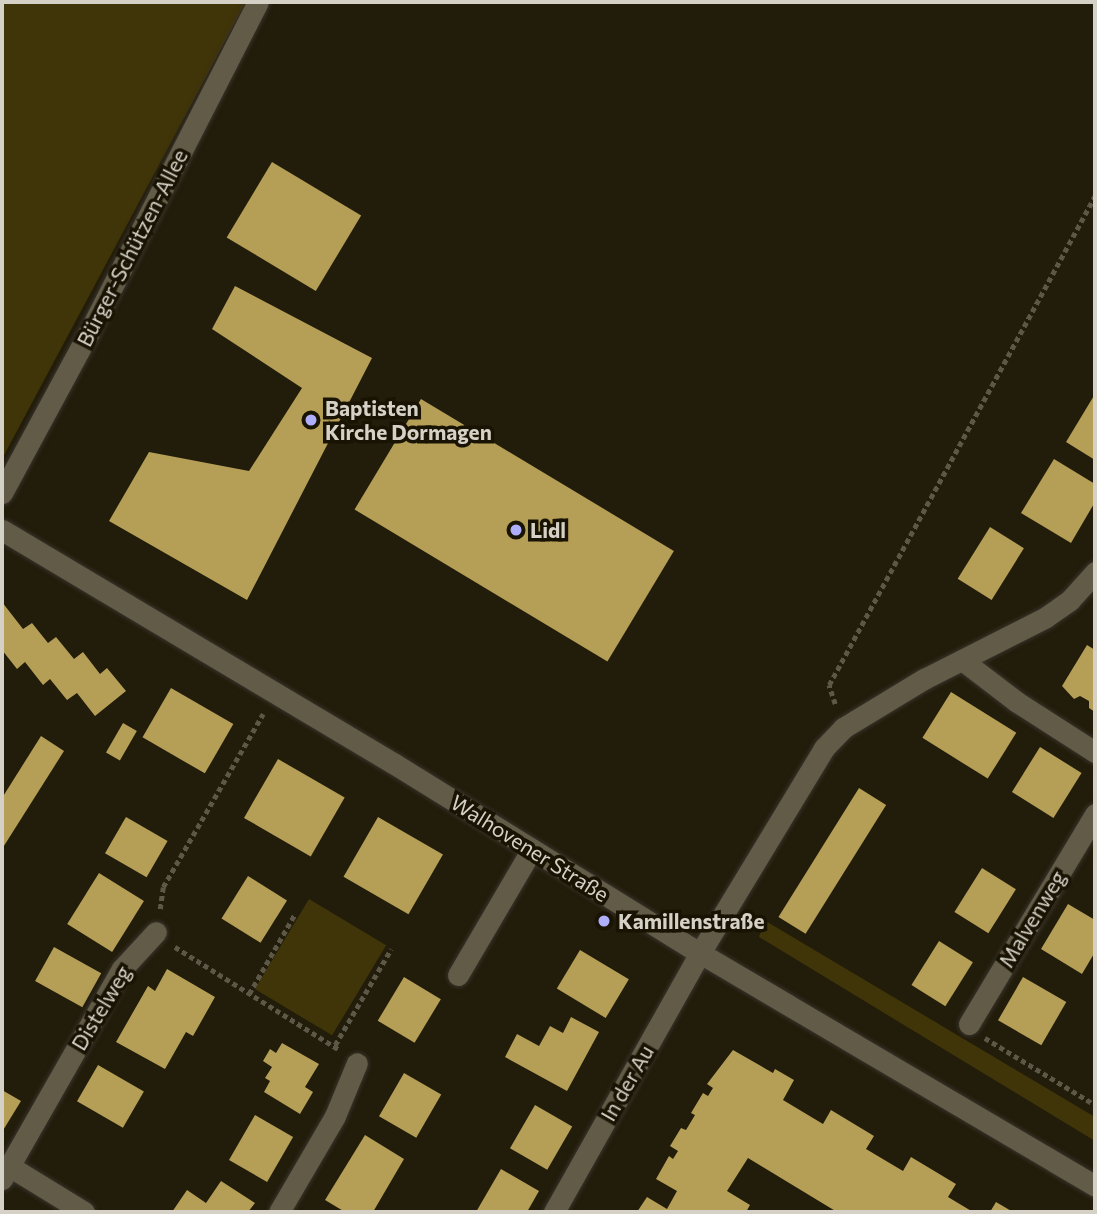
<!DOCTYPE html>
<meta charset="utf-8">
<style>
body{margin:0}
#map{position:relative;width:1097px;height:1214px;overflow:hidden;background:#221c0a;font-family:Commissioner,sans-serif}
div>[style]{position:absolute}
.green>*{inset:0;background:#403409;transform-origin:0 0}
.building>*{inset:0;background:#b59e56;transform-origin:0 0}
.path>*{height:4.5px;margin-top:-2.25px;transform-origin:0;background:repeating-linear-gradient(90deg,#5c5747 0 5px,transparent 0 8.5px)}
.roads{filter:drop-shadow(0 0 2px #38332c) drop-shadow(0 0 2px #38332c)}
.minor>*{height:21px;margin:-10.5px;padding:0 10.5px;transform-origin:10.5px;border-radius:10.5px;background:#625b47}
.dots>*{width:19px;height:19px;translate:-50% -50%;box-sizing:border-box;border:4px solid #191303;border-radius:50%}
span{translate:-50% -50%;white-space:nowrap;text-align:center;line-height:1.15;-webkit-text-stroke:7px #191303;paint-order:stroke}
.street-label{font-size:21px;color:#d5d1c6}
.poi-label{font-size:21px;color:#d5d1c6;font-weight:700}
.left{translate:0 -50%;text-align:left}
.frame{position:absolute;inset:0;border:4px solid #d5d1c6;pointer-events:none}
</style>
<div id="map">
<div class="green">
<div style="clip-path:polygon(2px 2px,246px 2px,2px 459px)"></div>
<div style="left:309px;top:899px;width:90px;height:105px;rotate:31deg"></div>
<div style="clip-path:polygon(764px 920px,1095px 1117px,1095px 1141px,759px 937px)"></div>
</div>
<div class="building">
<div style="left:272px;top:162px;width:104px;height:88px;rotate:31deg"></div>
<div style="clip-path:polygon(235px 286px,372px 358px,247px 600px,109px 521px,149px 452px,249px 471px,302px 388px,212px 329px)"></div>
<div style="clip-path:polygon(1095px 394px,1095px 460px,1066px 442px)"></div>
<div style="left:421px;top:399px;width:295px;height:129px;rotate:31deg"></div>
<div style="clip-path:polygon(1054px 459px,1095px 484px,1095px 502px,1071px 543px,1021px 513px)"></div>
<div style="left:990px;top:527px;width:40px;height:61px;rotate:32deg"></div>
<div style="clip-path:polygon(2px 602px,23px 629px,32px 623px,48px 643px,56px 637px,74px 659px,83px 652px,100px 674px,107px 668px,126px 691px,95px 716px,77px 693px,67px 700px,50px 679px,43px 685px,25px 662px,17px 669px,2px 650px)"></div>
<div style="clip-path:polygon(1087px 645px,1095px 650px,1095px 712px,1089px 708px,1089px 701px,1080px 696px,1074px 699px,1062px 686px)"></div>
<div style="left:171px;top:688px;width:72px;height:57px;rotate:30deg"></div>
<div style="left:951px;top:692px;width:77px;height:54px;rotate:32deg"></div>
<div style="left:123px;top:723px;width:16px;height:34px;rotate:30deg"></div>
<div style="clip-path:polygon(41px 736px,64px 751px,2px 849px,2px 798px)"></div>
<div style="left:1040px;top:747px;width:49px;height:53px;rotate:32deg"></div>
<div style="left:278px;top:759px;width:77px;height:68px;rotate:30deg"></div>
<div style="left:859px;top:788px;width:32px;height:152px;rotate:32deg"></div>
<div style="left:126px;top:817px;width:48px;height:42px;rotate:30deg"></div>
<div style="left:378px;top:817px;width:75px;height:69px;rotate:30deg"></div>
<div style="left:982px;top:868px;width:40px;height:52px;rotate:32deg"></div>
<div style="left:99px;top:873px;width:53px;height:60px;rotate:32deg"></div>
<div style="left:248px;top:876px;width:46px;height:50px;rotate:32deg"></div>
<div style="clip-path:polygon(1068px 904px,1095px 920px,1095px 952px,1082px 974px,1041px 949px)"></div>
<div style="left:939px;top:941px;width:40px;height:52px;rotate:32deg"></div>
<div style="left:54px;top:947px;width:54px;height:39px;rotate:29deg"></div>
<div style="left:580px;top:950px;width:57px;height:45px;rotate:31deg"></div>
<div style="clip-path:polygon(167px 969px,215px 997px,193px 1036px,186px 1032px,165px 1069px,116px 1042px,148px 986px,155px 991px)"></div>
<div style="left:404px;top:977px;width:43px;height:51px;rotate:31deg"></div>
<div style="left:1023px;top:977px;width:50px;height:50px;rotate:30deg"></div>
<div style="clip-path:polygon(571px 1017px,599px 1032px,567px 1091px,505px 1057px,517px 1034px,539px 1046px,550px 1026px,563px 1033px)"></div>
<div style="clip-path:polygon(282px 1043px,319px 1064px,305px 1087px,313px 1092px,300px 1114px,264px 1092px,270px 1081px,265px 1078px,272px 1067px,263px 1061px,270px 1049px,276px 1053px)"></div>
<div style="clip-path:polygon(733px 1050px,773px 1073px,775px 1069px,794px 1080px,783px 1100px,823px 1124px,831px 1110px,874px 1136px,866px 1149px,903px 1171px,911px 1157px,956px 1184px,948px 1197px,973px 1212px,837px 1212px,748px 1158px,727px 1191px,750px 1205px,746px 1212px,637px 1212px,647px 1197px,667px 1209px,677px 1191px,656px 1179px,669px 1156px,673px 1159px,678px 1151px,670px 1146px,681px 1128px,686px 1130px,695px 1115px,691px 1113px,703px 1093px,708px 1096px,713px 1088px,707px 1084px)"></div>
<div style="left:98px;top:1065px;width:53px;height:42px;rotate:30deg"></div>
<div style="left:404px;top:1073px;width:43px;height:50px;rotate:30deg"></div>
<div style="clip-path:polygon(2px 1090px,21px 1101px,2px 1132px)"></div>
<div style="left:535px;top:1105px;width:43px;height:50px;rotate:30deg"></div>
<div style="left:255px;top:1115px;width:44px;height:52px;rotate:30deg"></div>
<div style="clip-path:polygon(365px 1135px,404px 1159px,373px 1212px,345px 1212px,325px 1200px)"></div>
<div style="clip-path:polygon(501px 1169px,539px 1191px,527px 1212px,476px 1212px)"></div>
<div style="clip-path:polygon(221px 1181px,255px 1203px,248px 1212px,172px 1212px,187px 1190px,206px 1203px)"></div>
<div style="clip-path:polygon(996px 1202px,1013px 1212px,990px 1212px)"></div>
</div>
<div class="path">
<div style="left:835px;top:704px;width:20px;rotate:-108deg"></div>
<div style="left:829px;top:685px;width:557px;rotate:-61.46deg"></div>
<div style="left:160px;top:909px;width:22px;rotate:-82deg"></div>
<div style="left:163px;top:887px;width:200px;rotate:-60deg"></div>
<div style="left:175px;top:947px;width:195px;rotate:32deg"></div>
<div style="left:249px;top:994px;width:92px;rotate:-60.1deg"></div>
<div style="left:985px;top:1038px;width:129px;rotate:31.3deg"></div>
<div style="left:335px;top:1045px;width:111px;rotate:-59.7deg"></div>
</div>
<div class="roads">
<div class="minor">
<div style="left:2px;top:493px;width:179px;rotate:-61.6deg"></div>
<div style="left:87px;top:336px;width:375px;rotate:-62.9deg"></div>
<div style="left:2px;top:530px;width:455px;rotate:30.8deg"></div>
<div style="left:393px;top:763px;width:361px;rotate:31.8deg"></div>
<div style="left:700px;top:953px;width:459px;rotate:30.5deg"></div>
<div style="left:962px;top:660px;width:69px;rotate:37.4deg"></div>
<div style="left:1017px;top:702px;width:93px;rotate:32.7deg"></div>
<div style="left:458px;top:975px;width:146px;rotate:-59.6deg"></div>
<div style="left:969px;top:1024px;width:245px;rotate:-59deg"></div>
<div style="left:9px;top:1166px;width:88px;rotate:31.5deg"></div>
<div style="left:2px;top:1179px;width:242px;rotate:-60.3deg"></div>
<div style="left:122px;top:969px;width:50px;rotate:-47.4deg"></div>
<div style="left:279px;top:1212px;width:111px;rotate:-59.7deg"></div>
<div style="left:335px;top:1116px;width:57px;rotate:-67.5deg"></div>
<div style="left:554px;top:1212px;width:297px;rotate:-60.6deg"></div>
<div style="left:700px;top:953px;width:240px;rotate:-58.8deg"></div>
<div style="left:824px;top:748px;width:28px;rotate:-46deg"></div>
<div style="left:843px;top:728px;width:95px;rotate:-31.2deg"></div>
<div style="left:924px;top:679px;width:137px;rotate:-26.9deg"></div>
<div style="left:1046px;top:617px;width:29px;rotate:-35deg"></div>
<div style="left:1070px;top:600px;width:38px;rotate:-48deg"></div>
</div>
</div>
<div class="dots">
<div style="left:311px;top:420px;background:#afaefa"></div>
<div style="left:516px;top:530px;background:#afaefa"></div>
<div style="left:604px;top:921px;background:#afaefa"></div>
</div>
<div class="street-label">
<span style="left:132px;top:248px;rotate:-63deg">Bürger-Schützen-Allee</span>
<span style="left:530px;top:848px;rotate:32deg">Walhovener Straße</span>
<span style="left:1032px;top:919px;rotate:-59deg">Malvenweg</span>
<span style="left:101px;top:1008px;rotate:-59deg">Distelweg</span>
<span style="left:627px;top:1083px;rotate:-60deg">In der Au</span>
</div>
<div class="poi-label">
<span class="left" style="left:325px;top:420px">Baptisten<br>Kirche Dormagen</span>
<span class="left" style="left:530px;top:530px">Lidl</span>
<span class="left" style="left:618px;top:921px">Kamillenstraße</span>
</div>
<div class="frame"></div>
</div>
